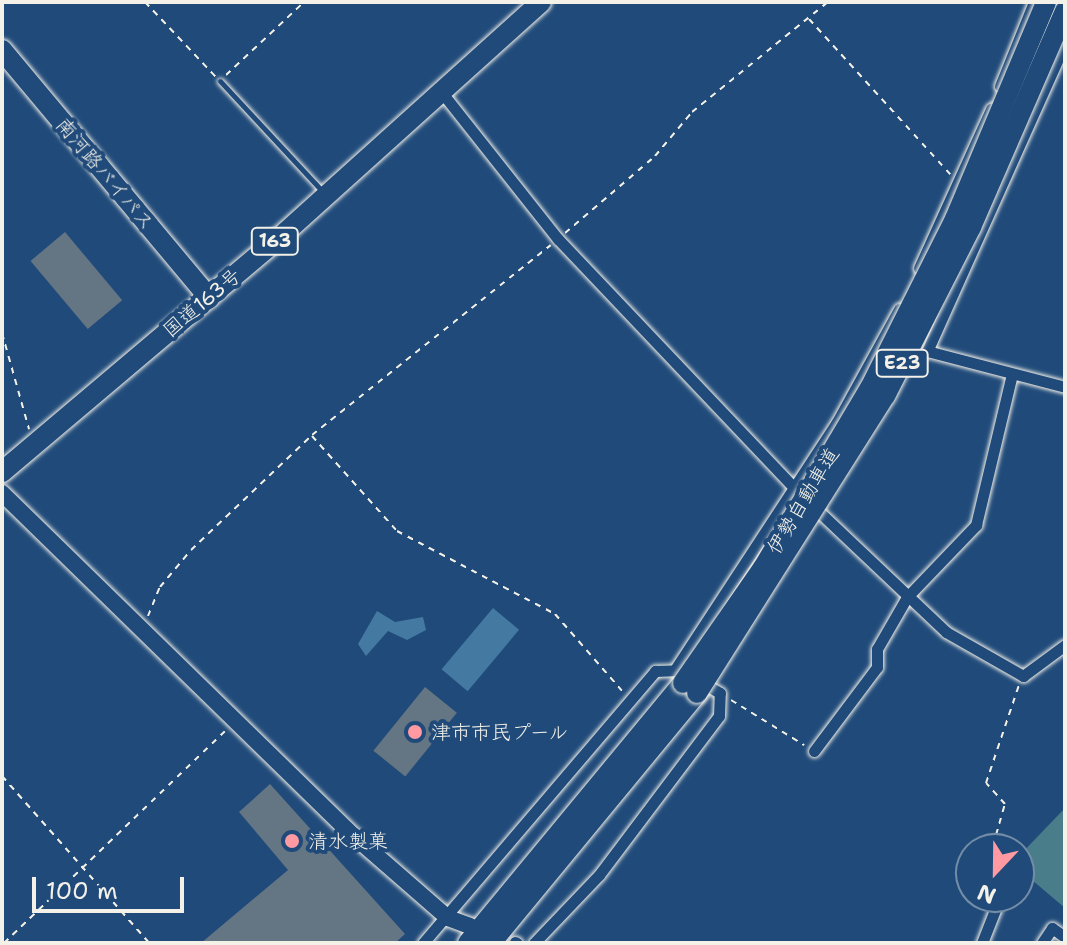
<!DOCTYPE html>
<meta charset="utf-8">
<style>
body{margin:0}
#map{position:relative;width:1067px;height:945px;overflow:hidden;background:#1f4a7a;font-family:"Shantell Sans","Klee One",sans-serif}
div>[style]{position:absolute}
.green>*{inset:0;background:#4a7d8a}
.water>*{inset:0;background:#447aa1;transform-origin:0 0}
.building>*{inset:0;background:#647584;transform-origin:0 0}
.path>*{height:2px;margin-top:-1px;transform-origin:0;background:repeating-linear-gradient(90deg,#f4f1e8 0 6px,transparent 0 12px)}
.roads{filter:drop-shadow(0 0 2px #f4f1e8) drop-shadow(0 0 2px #f4f1e8)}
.lane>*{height:5px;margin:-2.5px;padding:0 2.5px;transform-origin:2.5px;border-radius:2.5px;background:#1f4a7a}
.street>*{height:11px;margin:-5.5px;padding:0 5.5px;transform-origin:5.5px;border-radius:5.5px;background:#1f4a7a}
.secondary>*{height:16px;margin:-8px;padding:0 8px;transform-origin:8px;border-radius:8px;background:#1f4a7a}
.highway>*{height:20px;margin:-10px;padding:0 10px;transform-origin:10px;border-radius:10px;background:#1f4a7a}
.bridges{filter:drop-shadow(0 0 2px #f4f1e8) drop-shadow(0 0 2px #f4f1e8)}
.highway-bridge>*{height:20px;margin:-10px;padding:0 10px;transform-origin:10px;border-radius:10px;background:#1f4a7a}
.dots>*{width:22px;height:22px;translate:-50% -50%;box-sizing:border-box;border:4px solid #1f4a7a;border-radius:50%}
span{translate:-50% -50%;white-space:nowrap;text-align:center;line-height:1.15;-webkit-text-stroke:8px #1f4a7a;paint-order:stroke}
.shield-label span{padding:2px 6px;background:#1f4a7a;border:2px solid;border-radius:6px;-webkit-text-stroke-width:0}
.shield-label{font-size:18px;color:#f4f1e8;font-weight:700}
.street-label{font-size:20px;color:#f4f1e8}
.poi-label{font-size:20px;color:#f4f1e8}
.left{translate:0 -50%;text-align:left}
.frame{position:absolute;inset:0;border:4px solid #f4f1e8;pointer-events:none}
.north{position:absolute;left:955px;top:833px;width:80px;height:80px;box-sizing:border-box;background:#1f4a7a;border:2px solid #748da6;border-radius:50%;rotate:202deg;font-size:22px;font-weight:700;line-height:32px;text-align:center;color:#f4f1e8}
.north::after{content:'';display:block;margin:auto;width:28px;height:36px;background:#ff9aa2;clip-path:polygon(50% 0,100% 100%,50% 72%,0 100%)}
.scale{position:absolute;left:32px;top:877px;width:152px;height:36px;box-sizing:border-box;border:4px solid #f4f1e8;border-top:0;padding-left:10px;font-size:24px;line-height:28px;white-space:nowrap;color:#f4f1e8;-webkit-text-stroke:6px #1f4a7a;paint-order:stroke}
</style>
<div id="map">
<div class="green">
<div style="clip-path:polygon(1065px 808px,1065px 908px,1019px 869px,1019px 856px)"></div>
</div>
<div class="water">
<div style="left:493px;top:608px;width:34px;height:80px;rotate:40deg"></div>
<div style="clip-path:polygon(377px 611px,395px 622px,423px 617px,426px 630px,407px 640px,388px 631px,366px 656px,358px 644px)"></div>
</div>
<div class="building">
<div style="left:65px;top:232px;width:89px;height:45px;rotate:50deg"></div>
<div style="left:425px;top:687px;width:41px;height:82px;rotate:39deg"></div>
<div style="clip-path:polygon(270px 784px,405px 934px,395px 943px,201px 943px,288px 870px,239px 812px)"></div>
</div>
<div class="path">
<div style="left:145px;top:2px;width:103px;rotate:46.6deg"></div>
<div style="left:809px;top:19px;width:210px;rotate:47.7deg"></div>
<div style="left:226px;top:75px;width:107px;rotate:-43.1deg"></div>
<div style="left:565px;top:233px;width:118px;rotate:-40.5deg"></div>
<div style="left:655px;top:156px;width:57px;rotate:-49.9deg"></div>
<div style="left:692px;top:112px;width:175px;rotate:-39deg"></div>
<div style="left:2px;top:333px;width:100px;rotate:74.3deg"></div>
<div style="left:312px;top:436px;width:127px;rotate:48.2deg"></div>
<div style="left:397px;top:531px;width:178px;rotate:27.7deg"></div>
<div style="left:555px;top:614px;width:103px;rotate:48.9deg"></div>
<div style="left:148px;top:616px;width:31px;rotate:-68deg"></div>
<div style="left:160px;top:587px;width:48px;rotate:-50deg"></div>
<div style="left:191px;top:550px;width:167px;rotate:-43.5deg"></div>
<div style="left:312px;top:435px;width:305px;rotate:-38.5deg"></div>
<div style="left:731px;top:700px;width:86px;rotate:31.7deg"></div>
<div style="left:2px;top:776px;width:222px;rotate:48.6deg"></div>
<div style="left:996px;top:835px;width:32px;rotate:-74deg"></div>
<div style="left:1005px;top:804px;width:28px;rotate:-132deg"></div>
<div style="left:986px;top:783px;width:103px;rotate:-71.4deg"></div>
<div style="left:4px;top:943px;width:306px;rotate:-43.8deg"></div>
</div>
<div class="roads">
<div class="lane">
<div style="left:220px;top:81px;width:151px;rotate:47.1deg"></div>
</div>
<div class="street">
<div style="left:1065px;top:43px;width:338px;rotate:114.1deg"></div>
<div style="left:927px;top:351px;width:143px;rotate:14.6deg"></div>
<div style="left:1000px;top:86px;width:91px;rotate:-68deg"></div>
<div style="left:443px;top:94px;width:185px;rotate:51.6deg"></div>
<div style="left:558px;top:239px;width:344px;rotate:46.5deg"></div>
<div style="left:795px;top:489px;width:208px;rotate:43.4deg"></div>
<div style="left:946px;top:632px;width:89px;rotate:29.7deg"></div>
<div style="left:1023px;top:676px;width:52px;rotate:-36.4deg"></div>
<div style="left:919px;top:268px;width:175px;rotate:-65.6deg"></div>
<div style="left:676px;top:668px;width:294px;rotate:-56.8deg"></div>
<div style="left:837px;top:422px;width:129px;rotate:-61.2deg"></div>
<div style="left:814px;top:751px;width:105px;rotate:-53.1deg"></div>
<div style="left:877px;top:667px;width:18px;rotate:-90deg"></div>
<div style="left:877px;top:649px;width:60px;rotate:-60deg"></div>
<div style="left:907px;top:597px;width:100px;rotate:-46.2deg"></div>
<div style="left:976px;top:525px;width:155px;rotate:-76.6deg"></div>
<div style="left:515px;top:942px;width:2px;rotate:27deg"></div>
<div style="left:423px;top:943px;width:358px;rotate:-49.5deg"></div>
<div style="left:655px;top:671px;width:25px;rotate:-2deg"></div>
<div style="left:534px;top:943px;width:94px;rotate:-46.3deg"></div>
<div style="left:599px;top:875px;width:199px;rotate:-53deg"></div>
<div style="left:719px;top:716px;width:23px;rotate:-88deg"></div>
<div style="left:720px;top:693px;width:24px;rotate:-150deg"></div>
<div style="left:982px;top:943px;width:49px;rotate:-68.6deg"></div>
<div style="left:1042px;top:943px;width:18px;rotate:-56deg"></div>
<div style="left:1052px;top:928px;width:16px;rotate:35deg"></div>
</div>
<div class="secondary">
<div style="left:2px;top:493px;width:482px;rotate:44.3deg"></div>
<div style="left:347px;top:830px;width:134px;rotate:41.1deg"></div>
<div style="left:448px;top:918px;width:23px;rotate:20deg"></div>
</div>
<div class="highway">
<div style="left:2px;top:50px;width:323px;rotate:50.1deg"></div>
<div style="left:2px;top:472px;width:361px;rotate:-40.2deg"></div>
<div style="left:278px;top:239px;width:354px;rotate:-42deg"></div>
<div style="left:468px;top:943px;width:337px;rotate:-50.4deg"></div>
<div style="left:491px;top:943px;width:324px;rotate:-50.5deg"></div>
</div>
</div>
<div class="bridges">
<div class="highway-bridge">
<div style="left:683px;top:683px;width:140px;rotate:-55.2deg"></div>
<div style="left:763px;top:568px;width:209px;rotate:-59.3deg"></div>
<div style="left:870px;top:388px;width:189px;rotate:-63.3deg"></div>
<div style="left:955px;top:219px;width:235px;rotate:-67.2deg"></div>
<div style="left:697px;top:693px;width:352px;rotate:-57.7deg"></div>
<div style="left:885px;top:396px;width:190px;rotate:-63deg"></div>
<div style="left:971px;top:227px;width:236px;rotate:-66.5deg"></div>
</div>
</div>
<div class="dots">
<div style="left:415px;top:732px;background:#ff9aa2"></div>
<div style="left:292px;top:841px;background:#ff9aa2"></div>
</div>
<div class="shield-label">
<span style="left:275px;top:241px">163</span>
<span style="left:902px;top:363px">E23</span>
</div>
<div class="street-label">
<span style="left:105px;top:174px;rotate:50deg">南河路バイパス</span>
<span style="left:202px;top:303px;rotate:-40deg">国道163号</span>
<span style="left:803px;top:501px;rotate:-59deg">伊勢自動車道</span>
</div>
<div class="poi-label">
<span class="left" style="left:431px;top:732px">津市市民プール</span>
<span class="left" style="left:308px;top:841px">清水製菓</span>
</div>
<div class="frame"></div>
<div class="north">N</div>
<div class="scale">100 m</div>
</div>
